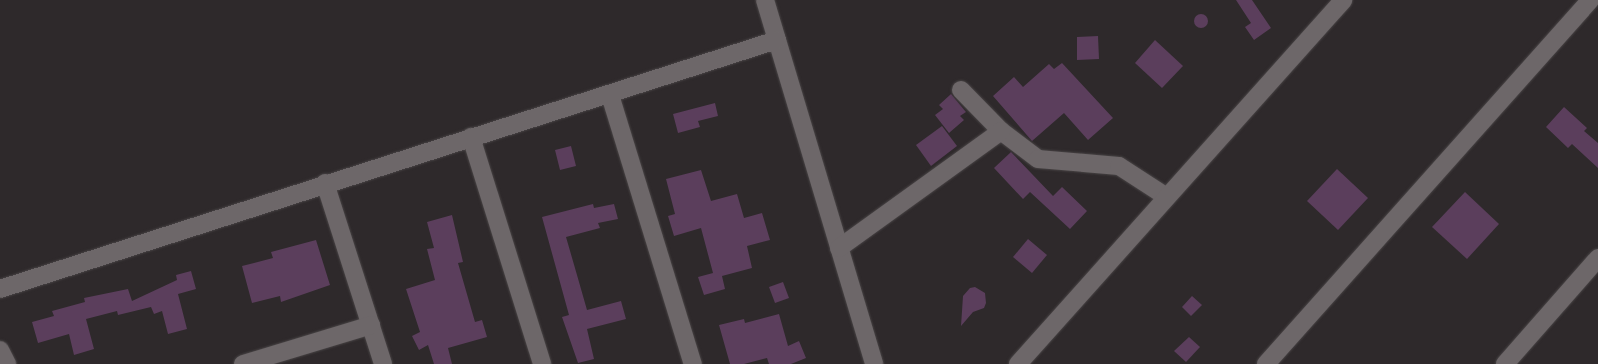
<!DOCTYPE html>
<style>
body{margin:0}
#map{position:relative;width:1598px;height:364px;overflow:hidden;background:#2e292b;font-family:Arial,sans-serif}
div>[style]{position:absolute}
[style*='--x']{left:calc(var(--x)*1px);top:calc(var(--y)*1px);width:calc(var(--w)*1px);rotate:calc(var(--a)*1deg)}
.building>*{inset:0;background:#5b3e5c}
.round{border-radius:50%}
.roads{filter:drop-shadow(0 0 1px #484445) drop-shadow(0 0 1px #484445)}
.minor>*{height:18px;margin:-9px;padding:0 9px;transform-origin:9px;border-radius:9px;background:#6d6769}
span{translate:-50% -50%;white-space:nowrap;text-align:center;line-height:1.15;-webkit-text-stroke:3px #141213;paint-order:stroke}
</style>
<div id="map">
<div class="building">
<i style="clip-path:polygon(1236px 0,1252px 0,1271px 28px,1254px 40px,1245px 27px,1251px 23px)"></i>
<i class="round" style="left:1194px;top:14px;width:14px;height:14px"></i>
<i style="clip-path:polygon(1098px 36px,1099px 59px,1077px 60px,1077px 37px)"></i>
<i style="clip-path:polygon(1155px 40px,1183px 66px,1162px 88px,1135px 63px)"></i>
<i style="clip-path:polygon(1062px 63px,1113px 118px,1088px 140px,1064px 113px,1032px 141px,993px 96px,1014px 77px,1023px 87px,1049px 64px,1054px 69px)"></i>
<i style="clip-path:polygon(951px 94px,966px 112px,960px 116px,964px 120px,949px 133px,935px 115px,943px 109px,939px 105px)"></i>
<i style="clip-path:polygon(715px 103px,718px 116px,698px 121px,700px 127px,678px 133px,673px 114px)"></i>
<i style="clip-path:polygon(1564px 107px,1587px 128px,1584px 131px,1598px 143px,1598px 168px,1572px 144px,1568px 148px,1546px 127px)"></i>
<i style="clip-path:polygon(942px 126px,957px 146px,931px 166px,916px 145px)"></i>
<i style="clip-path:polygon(571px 146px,576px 166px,560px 170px,555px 150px)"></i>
<i style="clip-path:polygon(1011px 152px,1053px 196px,1062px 187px,1087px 211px,1070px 229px,1030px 192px,1023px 199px,994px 168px)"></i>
<i style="clip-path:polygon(1337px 169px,1368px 198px,1338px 230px,1307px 201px)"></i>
<i style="clip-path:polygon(701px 170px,711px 201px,737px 194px,744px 218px,762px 213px,770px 240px,747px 246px,752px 268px,722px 276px,725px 289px,704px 295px,698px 277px,713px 273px,701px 228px,674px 236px,668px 216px,675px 214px,666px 179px)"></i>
<i style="clip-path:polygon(1465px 192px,1499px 224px,1467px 259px,1432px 227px)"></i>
<i style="clip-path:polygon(593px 204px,594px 208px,614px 204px,618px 219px,598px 223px,600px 228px,566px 237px,577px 275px,587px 310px,621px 301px,626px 319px,587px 329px,594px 359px,578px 363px,562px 317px,569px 315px,542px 217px)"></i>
<i style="clip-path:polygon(452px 215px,463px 262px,458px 263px,475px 322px,482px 320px,487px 337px,448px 348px,452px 364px,434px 364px,428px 345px,419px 350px,412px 336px,420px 332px,406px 289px,435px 280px,427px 249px,434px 248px,427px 222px)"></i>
<i style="clip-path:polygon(1028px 239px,1047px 255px,1032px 273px,1013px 257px)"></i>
<i style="clip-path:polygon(316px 240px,330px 285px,281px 302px,280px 296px,252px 303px,242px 266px,273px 258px,271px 252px)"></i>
<i style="clip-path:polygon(191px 271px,196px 289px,178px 294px,187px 329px,168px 334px,162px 311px,154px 314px,151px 307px,118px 315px,117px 311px,86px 319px,94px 349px,74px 355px,69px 334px,38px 343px,32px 322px,54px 316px,52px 311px,85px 302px,84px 298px,128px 289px,132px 301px,177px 280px,176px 275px)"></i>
<i style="clip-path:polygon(783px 282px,789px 298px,775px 303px,769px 287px)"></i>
<i style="clip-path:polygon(975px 287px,985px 293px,986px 303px,984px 308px,973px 312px,961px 326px,963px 296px,970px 288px)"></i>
<i style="clip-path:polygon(1192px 296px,1202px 305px,1191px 316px,1182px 307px)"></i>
<i style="clip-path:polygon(779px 314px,788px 346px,799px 341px,806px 358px,791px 364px,769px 364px,767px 358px,744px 364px,730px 364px,719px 325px,744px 319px,745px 323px)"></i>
<i style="clip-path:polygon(1189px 337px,1200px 347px,1186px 362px,1174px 351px)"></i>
</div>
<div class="roads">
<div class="minor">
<i style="--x:765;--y:0;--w:380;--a:73.3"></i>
<i style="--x:961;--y:90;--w:57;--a:45.7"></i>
<i style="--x:1001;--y:131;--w:46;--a:37.1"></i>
<i style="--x:1038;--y:159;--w:81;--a:4.9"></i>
<i style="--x:1119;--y:166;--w:57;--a:32.9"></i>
<i style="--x:610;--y:95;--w:282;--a:72.9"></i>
<i style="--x:471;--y:137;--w:238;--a:72.6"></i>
<i style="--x:325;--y:183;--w:190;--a:72.2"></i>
<i style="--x:839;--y:248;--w:200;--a:-35.8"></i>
<i style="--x:0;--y:289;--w:816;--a:-17.77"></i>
<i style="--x:0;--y:350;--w:16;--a:63"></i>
<i style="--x:243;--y:364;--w:134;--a:-16.9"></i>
<i style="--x:1018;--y:364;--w:488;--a:-48.2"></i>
<i style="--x:1266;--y:364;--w:487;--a:-48.3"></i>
<i style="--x:1505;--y:364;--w:141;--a:-48.7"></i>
</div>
</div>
</div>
